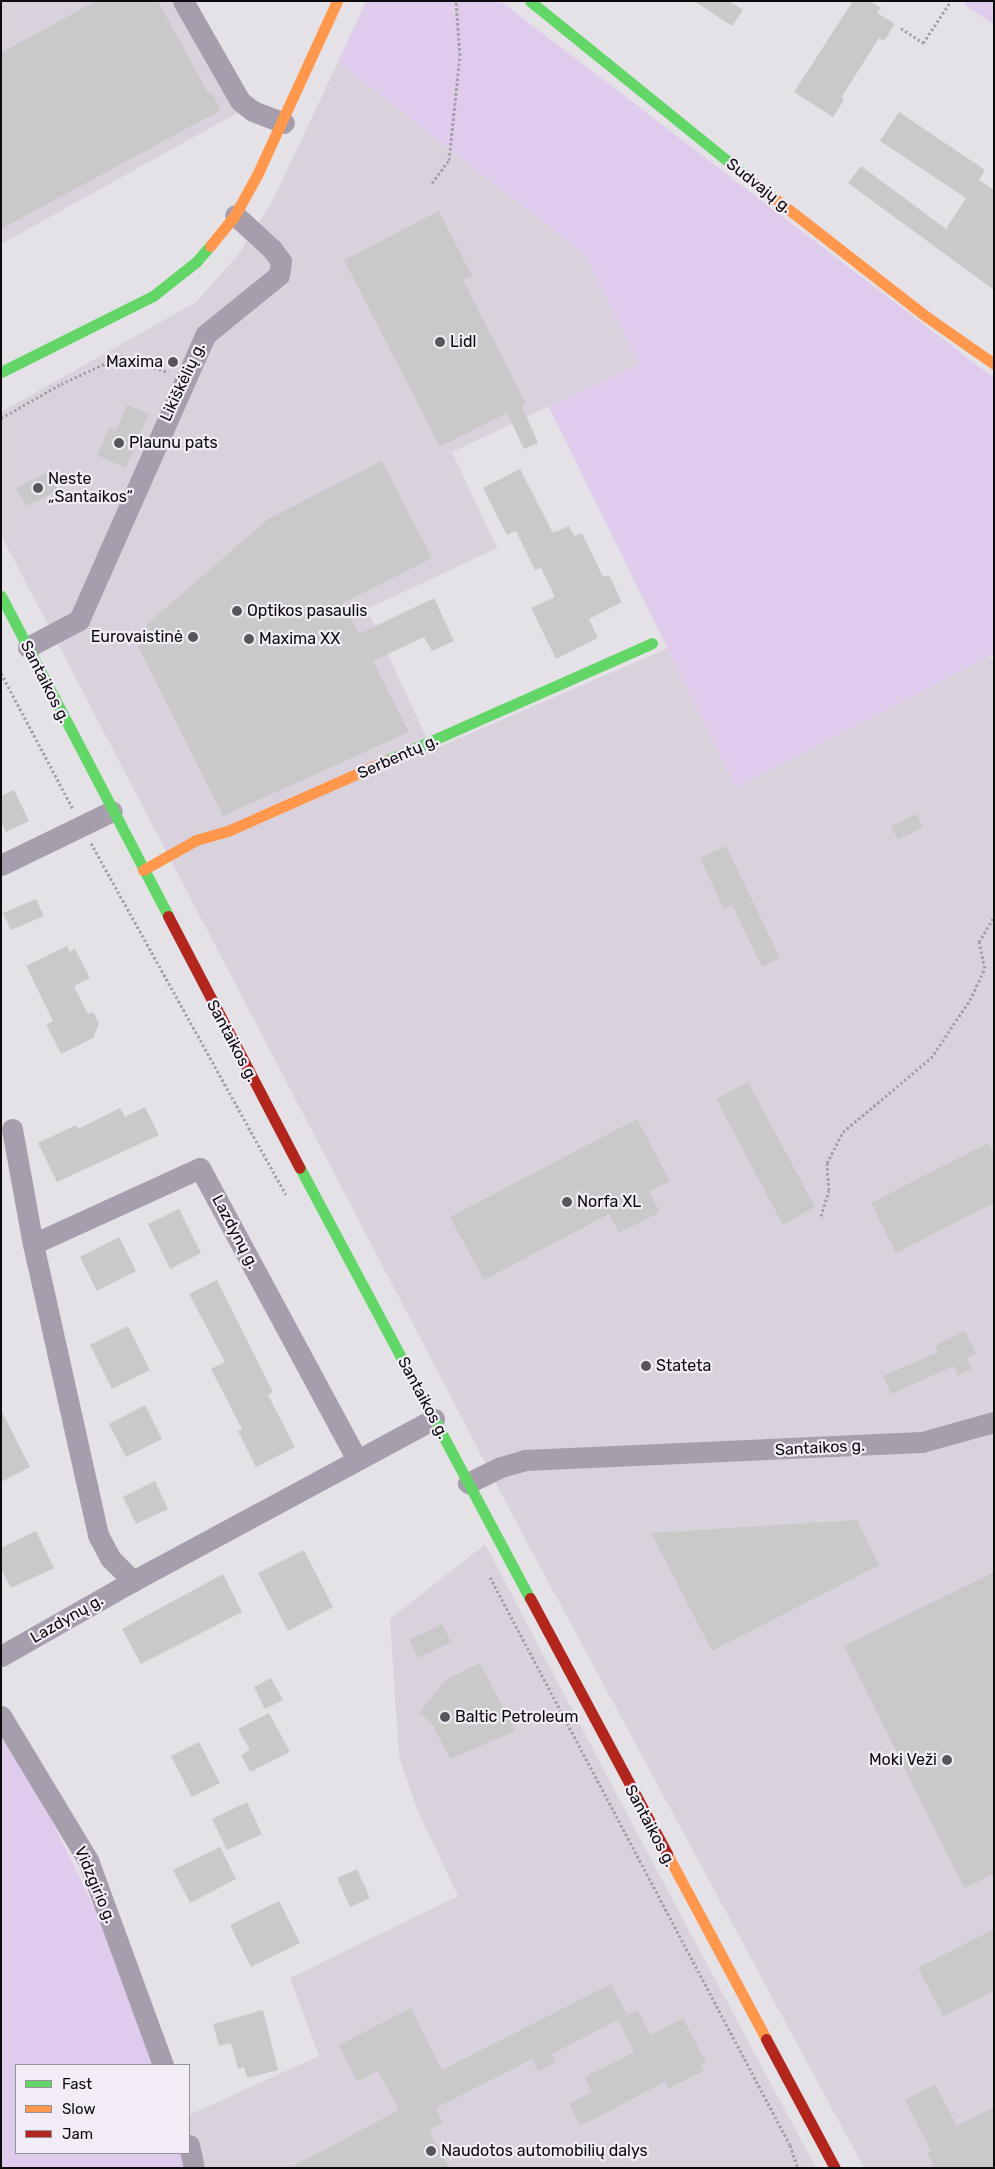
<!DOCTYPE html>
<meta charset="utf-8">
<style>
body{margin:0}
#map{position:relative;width:995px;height:2169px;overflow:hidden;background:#e4e1e7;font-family:Rubik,sans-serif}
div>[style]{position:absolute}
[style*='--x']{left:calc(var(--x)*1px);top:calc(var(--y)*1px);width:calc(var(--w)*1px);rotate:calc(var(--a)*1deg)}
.built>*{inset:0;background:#d9d2dd}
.green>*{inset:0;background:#dfccec}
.building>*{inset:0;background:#cac9ca}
.path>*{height:3px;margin-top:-1.5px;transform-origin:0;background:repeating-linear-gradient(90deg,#a6a0ab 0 2.5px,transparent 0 5px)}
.street>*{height:21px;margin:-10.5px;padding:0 10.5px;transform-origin:10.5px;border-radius:10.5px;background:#a79ead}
.fast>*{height:11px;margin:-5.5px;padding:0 5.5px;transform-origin:5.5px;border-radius:5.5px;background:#63d668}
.slow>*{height:11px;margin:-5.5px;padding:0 5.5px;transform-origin:5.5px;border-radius:5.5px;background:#ff974d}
.jam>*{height:11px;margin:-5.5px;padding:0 5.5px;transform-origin:5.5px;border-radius:5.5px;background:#b3261e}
.dots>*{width:14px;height:14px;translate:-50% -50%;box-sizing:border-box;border:2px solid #f2ecf6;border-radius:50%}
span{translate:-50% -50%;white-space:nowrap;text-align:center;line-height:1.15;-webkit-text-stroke:4.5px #f2ecf6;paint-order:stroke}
.street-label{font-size:16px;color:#0d0b0e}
.poi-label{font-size:16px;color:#0d0b0e}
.left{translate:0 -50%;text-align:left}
.right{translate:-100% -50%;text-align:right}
.frame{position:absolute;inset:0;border:2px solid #0d0b0e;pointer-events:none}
.legend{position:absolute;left:15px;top:2064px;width:175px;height:90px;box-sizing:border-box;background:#f2ecf6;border:1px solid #969299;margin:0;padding:6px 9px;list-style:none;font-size:15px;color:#0d0b0e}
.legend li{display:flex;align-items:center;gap:10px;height:25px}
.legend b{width:25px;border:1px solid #969299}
</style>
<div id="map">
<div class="built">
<i style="clip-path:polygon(1px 1px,190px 1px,248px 107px,1px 244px)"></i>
<i style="clip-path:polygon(338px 62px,585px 255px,639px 364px,452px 452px,497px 548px,367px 609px,432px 750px,668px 648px,737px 787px,990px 656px,994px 664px,994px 2168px,864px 2168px,523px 1535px,1px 535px,1px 412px,196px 302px,238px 255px,272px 202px)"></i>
<i style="clip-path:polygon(485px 1544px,653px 1863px,816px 2168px,186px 2168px,189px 2115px,319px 2056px,290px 1978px,458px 1896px,417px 1809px,399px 1756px,390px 1619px)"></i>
</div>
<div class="green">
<i style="clip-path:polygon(366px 1px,500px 1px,994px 378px,994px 654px,736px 788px,549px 407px,639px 364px,585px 255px,338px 62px)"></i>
<i style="clip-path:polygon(966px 1px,994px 1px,993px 24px,964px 4px)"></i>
<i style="clip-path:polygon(1px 1730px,50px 1817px,96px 1911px,154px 2065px,16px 2065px,16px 2153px,183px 2153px,186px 2168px,1px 2168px)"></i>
</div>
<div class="building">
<i style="clip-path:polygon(96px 1px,158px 1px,208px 93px,211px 91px,221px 110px,1px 229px,1px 53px)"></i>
<i style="clip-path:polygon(694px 1px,729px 1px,743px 10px,732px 26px)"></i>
<i style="clip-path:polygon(853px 1px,870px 1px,881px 8px,877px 13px,895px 24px,884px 41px,879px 38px,841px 98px,844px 100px,833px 117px,794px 92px)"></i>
<i style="clip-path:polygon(899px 112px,985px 170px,979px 180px,994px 190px,994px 290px,848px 183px,861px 166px,946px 229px,966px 198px,880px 141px)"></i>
<i style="clip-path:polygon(439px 211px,472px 276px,463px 280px,526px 404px,522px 406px,538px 443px,524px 449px,507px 413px,440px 447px,344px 260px)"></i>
<i style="clip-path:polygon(127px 405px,149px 414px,126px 468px,97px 455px,109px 427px,116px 431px)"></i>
<i style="clip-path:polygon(382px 461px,432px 558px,343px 603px,359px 634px,434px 598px,454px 641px,432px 651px,424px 637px,373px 661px,409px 732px,223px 816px,135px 640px,150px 633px,146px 625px,268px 519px)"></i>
<i style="clip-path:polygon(520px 469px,553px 533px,569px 526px,574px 536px,582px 533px,603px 577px,609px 575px,622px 602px,589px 619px,598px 638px,556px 659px,531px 608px,555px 597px,541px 568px,535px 570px,516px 531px,507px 535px,483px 488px)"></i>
<i style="clip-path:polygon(51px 470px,61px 489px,26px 506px,16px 488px)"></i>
<i style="clip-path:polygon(14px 790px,29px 821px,6px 832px,1px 821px,1px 796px)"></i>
<i style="clip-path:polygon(917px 814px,923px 827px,898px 840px,891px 826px)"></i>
<i style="clip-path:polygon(726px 846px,780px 958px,762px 967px,732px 905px,724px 909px,700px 858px)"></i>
<i style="clip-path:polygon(36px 899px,44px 916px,11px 930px,3px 913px)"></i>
<i style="clip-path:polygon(67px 946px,70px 952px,75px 949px,90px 978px,74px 986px,88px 1014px,93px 1012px,99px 1024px,93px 1038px,61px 1054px,46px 1024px,53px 1021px,26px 966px)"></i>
<i style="clip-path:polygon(748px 1082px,815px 1207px,783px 1225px,716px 1099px)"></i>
<i style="clip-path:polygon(145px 1107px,159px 1135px,57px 1182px,38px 1143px,76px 1125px,78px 1129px,120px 1108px,125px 1117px)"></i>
<i style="clip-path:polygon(637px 1119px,670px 1181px,649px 1192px,660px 1212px,619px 1233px,609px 1214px,484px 1280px,450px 1217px)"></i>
<i style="clip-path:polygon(988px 1143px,994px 1154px,994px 1203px,896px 1253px,871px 1203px)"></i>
<i style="clip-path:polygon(179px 1209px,201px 1253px,170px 1269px,148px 1224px)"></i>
<i style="clip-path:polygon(119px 1237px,136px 1271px,97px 1291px,80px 1257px)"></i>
<i style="clip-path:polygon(217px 1280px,273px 1392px,268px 1395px,295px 1447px,256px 1467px,238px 1431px,242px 1429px,211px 1369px,225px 1362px,189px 1294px)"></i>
<i style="clip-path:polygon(128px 1326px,150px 1370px,112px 1389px,90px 1345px)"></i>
<i style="clip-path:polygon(965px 1331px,976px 1354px,967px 1358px,972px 1369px,958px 1376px,954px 1366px,891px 1394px,883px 1376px,938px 1352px,935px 1345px)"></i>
<i style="clip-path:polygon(145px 1405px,162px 1439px,126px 1457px,109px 1424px)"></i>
<i style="clip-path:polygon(1px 1410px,30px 1467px,1px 1482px)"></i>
<i style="clip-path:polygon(155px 1481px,168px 1509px,136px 1524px,123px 1497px)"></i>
<i style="clip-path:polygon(857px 1520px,879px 1565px,712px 1651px,651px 1533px)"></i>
<i style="clip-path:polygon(36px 1531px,54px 1568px,11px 1588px,1px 1569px,1px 1548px)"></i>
<i style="clip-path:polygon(304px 1550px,333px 1607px,288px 1631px,258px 1573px)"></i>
<i style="clip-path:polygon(994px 1572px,994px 1874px,964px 1888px,844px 1646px)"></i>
<i style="clip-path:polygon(223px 1574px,242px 1612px,141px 1664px,122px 1629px)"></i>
<i style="clip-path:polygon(442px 1624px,451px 1642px,418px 1658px,409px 1640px)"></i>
<i style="clip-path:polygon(480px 1663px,515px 1731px,450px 1759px,431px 1722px,419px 1713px,446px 1680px)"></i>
<i style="clip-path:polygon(271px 1678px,283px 1700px,265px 1709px,254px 1687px)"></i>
<i style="clip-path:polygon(269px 1713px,290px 1752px,250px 1772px,241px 1755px,250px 1750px,238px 1729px)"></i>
<i style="clip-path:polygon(199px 1742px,220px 1783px,192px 1797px,171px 1756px)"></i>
<i style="clip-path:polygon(247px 1802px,262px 1834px,227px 1850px,212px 1819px)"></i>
<i style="clip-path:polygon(220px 1847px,236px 1879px,190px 1903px,173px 1870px)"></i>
<i style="clip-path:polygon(357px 1869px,370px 1898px,350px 1907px,337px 1878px)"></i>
<i style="clip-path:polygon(279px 1901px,300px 1943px,251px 1967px,230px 1925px)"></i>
<i style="clip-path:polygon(994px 1929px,994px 1991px,943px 2016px,918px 1968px)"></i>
<i style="clip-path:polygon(611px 1984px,627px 2015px,552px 2054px,556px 2062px,538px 2072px,532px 2059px,436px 2108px,443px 2123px,429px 2130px,449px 2168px,290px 2168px,399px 2110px,378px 2071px,357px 2081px,339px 2045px,411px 2008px,442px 2070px)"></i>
<i style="clip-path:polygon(263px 2010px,278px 2070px,247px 2078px,244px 2067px,238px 2069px,231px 2043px,219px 2046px,213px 2024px)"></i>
<i style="clip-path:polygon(638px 2010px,650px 2035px,683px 2018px,706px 2063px,701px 2065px,704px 2071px,668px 2089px,665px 2082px,580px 2126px,569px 2104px,592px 2092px,585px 2077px,634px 2052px,618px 2020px)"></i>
<i style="clip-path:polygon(935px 2084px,957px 2126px,994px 2107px,994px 2168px,935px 2168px,927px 2153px,931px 2151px,905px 2100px)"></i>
</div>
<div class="path">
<i style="--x:901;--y:28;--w:27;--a:34"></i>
<i style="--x:923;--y:43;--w:50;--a:-56.3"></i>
<i style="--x:432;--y:183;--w:29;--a:-54"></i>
<i style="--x:449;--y:160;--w:106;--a:-84"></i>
<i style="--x:460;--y:55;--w:54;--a:-94.2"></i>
<i style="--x:1;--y:418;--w:69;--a:-29.5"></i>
<i style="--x:61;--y:384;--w:66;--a:-25"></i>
<i style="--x:121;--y:356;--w:50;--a:18.8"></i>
<i style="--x:1;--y:673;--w:154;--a:62.1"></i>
<i style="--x:91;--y:843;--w:402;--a:61"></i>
<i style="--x:821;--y:1216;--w:27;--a:-73"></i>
<i style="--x:829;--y:1190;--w:27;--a:-94"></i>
<i style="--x:827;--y:1163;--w:35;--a:-63"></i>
<i style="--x:843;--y:1132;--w:115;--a:-40.1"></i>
<i style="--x:931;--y:1058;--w:70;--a:-56.1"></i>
<i style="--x:970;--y:1000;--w:35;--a:-65"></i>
<i style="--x:985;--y:968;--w:27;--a:-103"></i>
<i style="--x:979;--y:942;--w:29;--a:-59"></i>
<i style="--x:490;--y:1577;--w:642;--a:62.16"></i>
<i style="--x:790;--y:2145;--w:24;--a:71"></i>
</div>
<div class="street">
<i style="--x:183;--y:1;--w:115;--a:60.3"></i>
<i style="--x:240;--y:101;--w:16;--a:38"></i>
<i style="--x:253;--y:111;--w:33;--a:21"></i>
<i style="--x:28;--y:647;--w:58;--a:-27.9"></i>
<i style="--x:79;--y:620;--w:312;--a:-66.1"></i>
<i style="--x:205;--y:335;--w:95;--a:-39"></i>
<i style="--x:279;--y:275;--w:14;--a:-82"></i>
<i style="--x:281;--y:261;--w:15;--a:-127"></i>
<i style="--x:272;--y:249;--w:50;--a:-137.4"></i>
<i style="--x:1;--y:865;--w:123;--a:-25.9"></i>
<i style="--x:12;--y:1129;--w:117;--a:79.7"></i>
<i style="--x:33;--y:1244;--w:298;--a:77.4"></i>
<i style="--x:98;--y:1535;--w:26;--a:62"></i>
<i style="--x:110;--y:1558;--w:33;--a:45"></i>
<i style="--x:33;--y:1244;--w:183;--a:-24.5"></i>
<i style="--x:200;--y:1168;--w:331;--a:61.7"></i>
<i style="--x:468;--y:1483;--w:37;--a:-26"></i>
<i style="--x:501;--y:1467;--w:25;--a:-16"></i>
<i style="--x:525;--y:1460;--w:397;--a:-2.6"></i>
<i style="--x:922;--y:1442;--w:75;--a:-15.5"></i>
<i style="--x:1;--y:1656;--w:152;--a:-29.6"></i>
<i style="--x:133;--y:1581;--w:342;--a:-28.3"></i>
<i style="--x:1;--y:1716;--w:168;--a:58.9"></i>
<i style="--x:88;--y:1860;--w:218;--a:69.9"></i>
<i style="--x:189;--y:2145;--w:24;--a:78"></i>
</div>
<div class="fast">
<i style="--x:530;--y:1;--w:279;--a:39"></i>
<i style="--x:1;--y:372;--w:170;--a:-26.6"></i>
<i style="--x:153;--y:296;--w:55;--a:-38.3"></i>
<i style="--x:196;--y:262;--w:21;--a:-49"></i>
<i style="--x:1;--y:596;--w:361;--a:62.4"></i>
<i style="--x:386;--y:761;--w:291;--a:-23.9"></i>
<i style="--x:300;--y:1168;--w:488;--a:61.9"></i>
</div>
<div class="slow">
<i style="--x:747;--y:177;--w:228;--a:37.9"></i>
<i style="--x:927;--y:317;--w:82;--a:35"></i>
<i style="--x:210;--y:246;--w:40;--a:-51"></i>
<i style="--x:235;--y:215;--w:48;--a:-61.3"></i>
<i style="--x:258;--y:173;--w:189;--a:-65.3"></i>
<i style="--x:143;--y:870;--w:61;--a:-29.5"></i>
<i style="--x:196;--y:840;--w:35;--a:-16"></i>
<i style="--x:230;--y:830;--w:171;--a:-23.9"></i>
<i style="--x:667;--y:1854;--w:210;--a:61.8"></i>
</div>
<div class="jam">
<i style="--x:168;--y:916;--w:284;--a:62.4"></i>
<i style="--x:530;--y:1598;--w:290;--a:61.8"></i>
<i style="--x:766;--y:2039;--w:146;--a:61.9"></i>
</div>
<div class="dots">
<i style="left:440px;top:342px;background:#58565a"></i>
<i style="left:173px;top:362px;background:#58565a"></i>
<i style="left:119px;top:443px;background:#58565a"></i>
<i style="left:38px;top:488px;background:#58565a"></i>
<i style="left:237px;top:611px;background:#58565a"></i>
<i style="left:193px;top:637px;background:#58565a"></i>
<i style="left:249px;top:639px;background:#58565a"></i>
<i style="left:567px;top:1202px;background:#58565a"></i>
<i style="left:646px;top:1366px;background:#58565a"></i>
<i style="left:445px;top:1717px;background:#58565a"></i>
<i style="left:947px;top:1760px;background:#58565a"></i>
<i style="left:431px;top:2151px;background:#58565a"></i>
</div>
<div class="street-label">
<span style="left:759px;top:186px;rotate:38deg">Sudvajų g.</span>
<span style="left:183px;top:382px;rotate:-65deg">Likiškėlių g.</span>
<span style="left:45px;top:682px;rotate:63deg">Santaikos g.</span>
<span style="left:398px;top:757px;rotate:-24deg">Serbentų g.</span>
<span style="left:232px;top:1041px;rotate:62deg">Santaikos g.</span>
<span style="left:235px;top:1232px;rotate:62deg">Lazdynų g.</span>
<span style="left:423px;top:1398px;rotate:62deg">Santaikos g.</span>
<span style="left:820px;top:1448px;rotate:-3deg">Santaikos g.</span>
<span style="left:67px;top:1619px;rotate:-30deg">Lazdynų g.</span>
<span style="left:650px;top:1826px;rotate:62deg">Santaikos g.</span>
<span style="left:95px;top:1885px;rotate:67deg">Vidzgirio g.</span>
</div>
<div class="poi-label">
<span class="left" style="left:450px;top:342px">Lidl</span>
<span class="right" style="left:163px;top:362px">Maxima</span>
<span class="left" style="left:129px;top:443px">Plaunu pats</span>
<span class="left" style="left:48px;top:488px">Neste<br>„Santaikos“</span>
<span class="left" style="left:247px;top:611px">Optikos pasaulis</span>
<span class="right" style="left:183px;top:637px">Eurovaistinė</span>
<span class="left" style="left:259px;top:639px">Maxima XX</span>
<span class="left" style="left:577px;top:1202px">Norfa XL</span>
<span class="left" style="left:656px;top:1366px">Stateta</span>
<span class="left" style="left:455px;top:1717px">Baltic Petroleum</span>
<span class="right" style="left:937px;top:1760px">Moki Veži</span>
<span class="left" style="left:441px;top:2151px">Naudotos automobilių dalys</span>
</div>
<div class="frame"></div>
<ul class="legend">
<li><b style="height:6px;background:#63d668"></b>Fast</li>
<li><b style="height:6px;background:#ff974d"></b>Slow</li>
<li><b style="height:6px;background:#b3261e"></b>Jam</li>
</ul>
</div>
